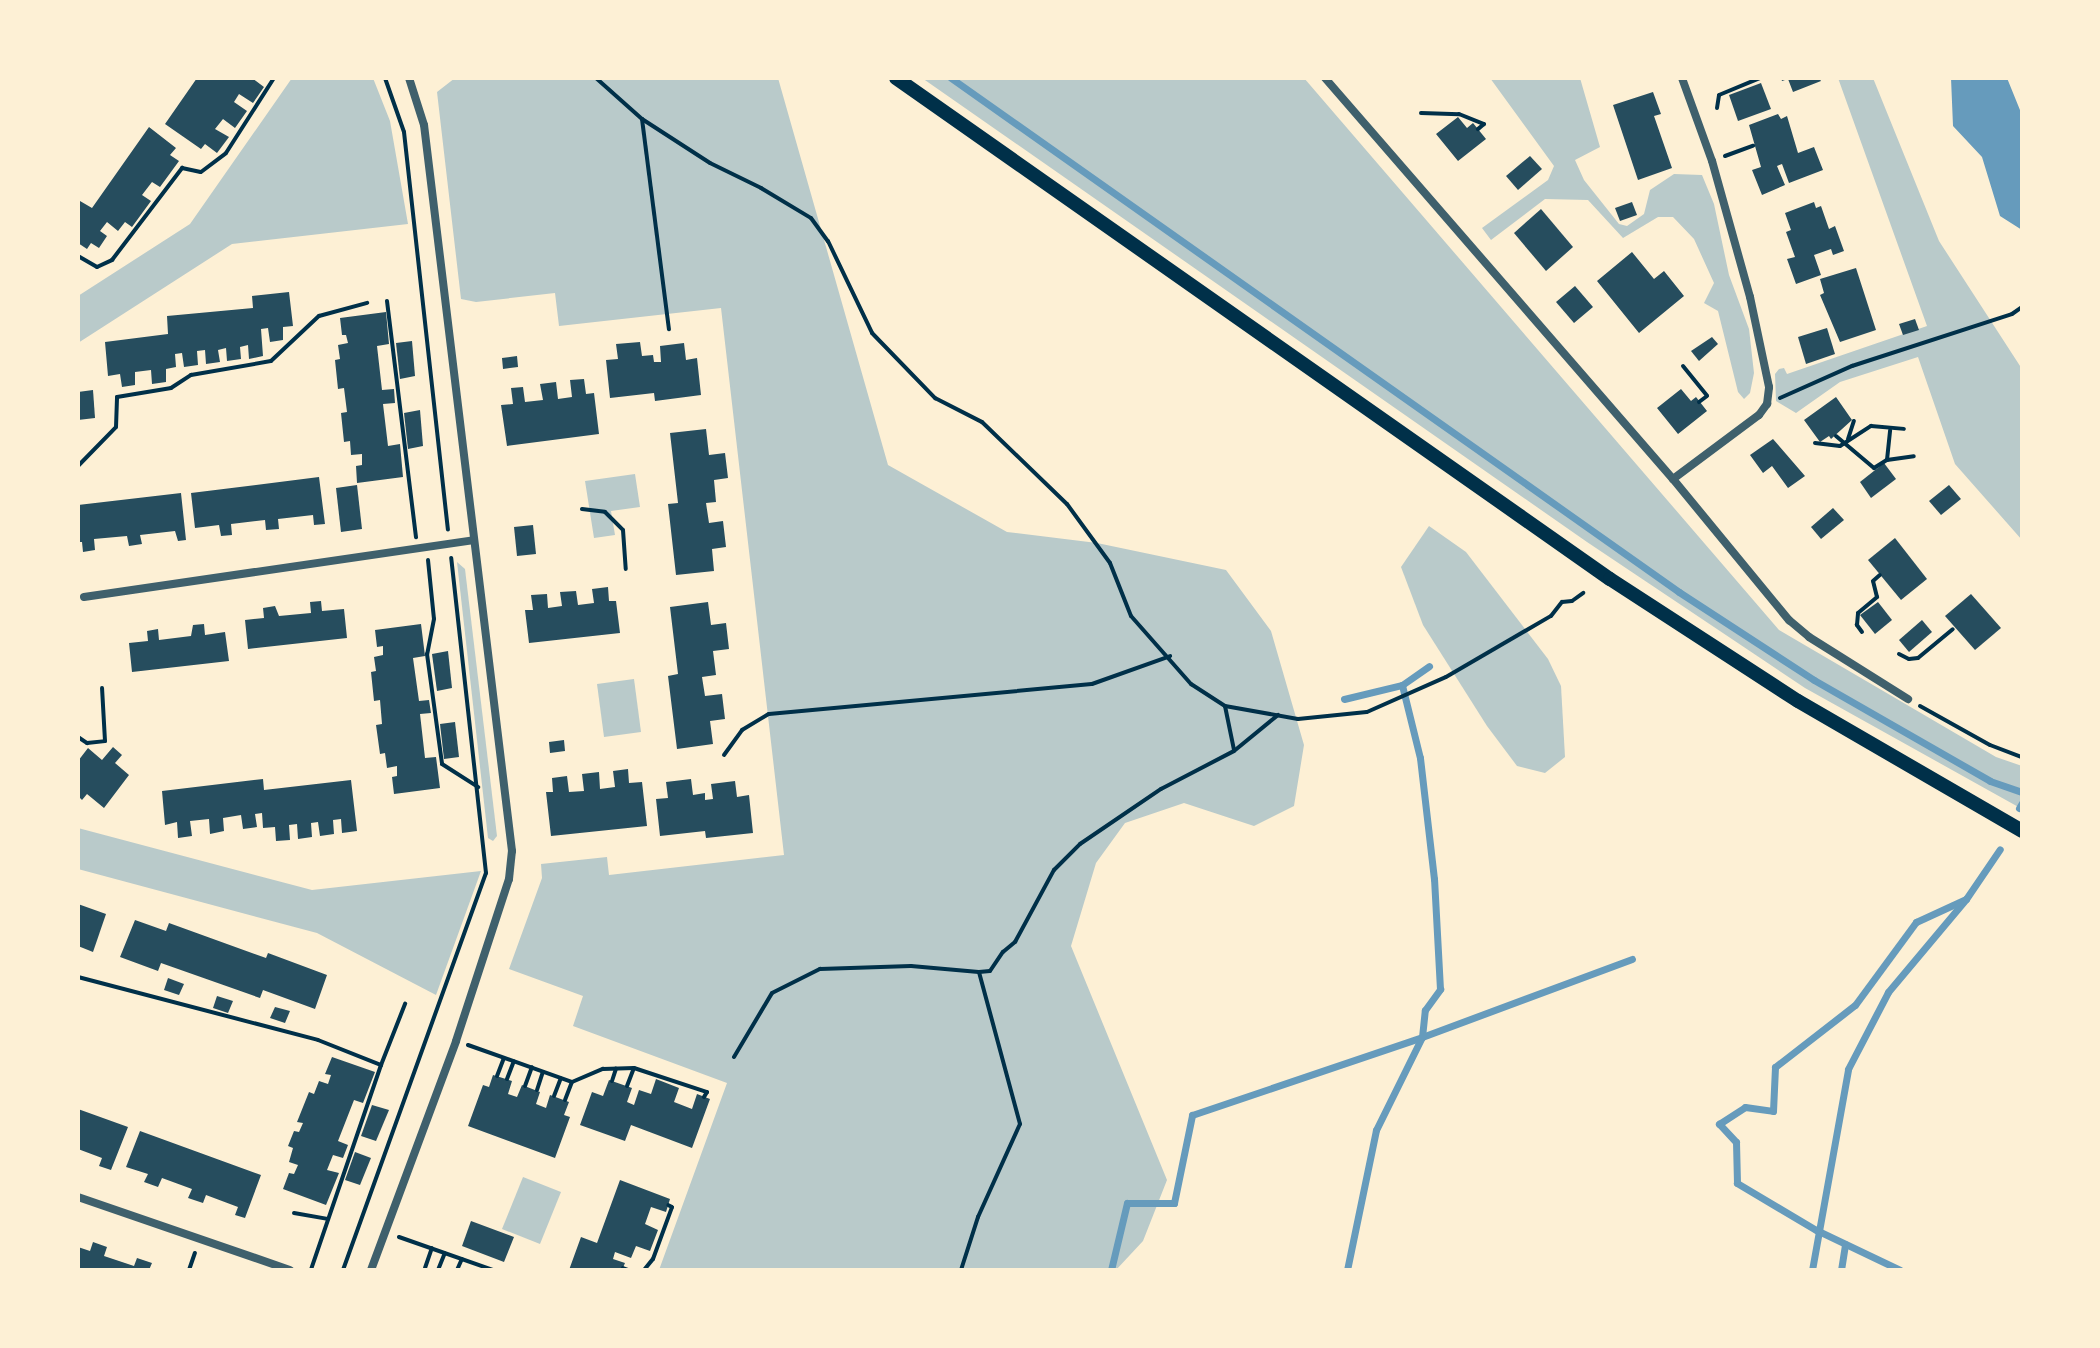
<!DOCTYPE html>
<style>
body{margin:0}
#map{position:relative;width:2100px;height:1348px;overflow:hidden;background:#fdf0d5;font-family:"Nunito Sans",sans-serif}
div>[style]{position:absolute}
[style*='--x']{left:calc(var(--x)*1px);top:calc(var(--y)*1px);width:calc(var(--w)*1px);rotate:calc(var(--a)*1deg)}
.green>*{inset:0;background:#b9caca}
.water>*{inset:0;background:#669bbc}
.stream>*{height:7px;margin:-3.5px;padding:0 3.5px;transform-origin:3.5px;border-radius:3.5px;background:#669bbc}
.building>*{inset:0;background:#264d5e}
.path>*{height:4px;margin:-2px;padding:0 2px;transform-origin:2px;border-radius:2px;background:#003049}
.minor>*{height:8px;margin:-4px;padding:0 4px;transform-origin:4px;border-radius:4px;background:#3f606c}
.secondary>*{height:14px;margin:-7px;padding:0 7px;transform-origin:7px;border-radius:7px;background:#003049}
span{translate:-50% -50%;white-space:nowrap;text-align:center;line-height:1.15;-webkit-text-stroke:8px #fdf0d5;paint-order:stroke}
.frame{position:absolute;inset:0;border:80px solid #fdf0d5;pointer-events:none}
</style>
<div id="map">
<div class="green">
<i style="clip-path:polygon(292px 78px,373px 78px,390px 121px,408px 224px,232px 244px,78px 343px,78px 296px,190px 224px)"></i>
<i style="clip-path:polygon(455px 78px,778px 78px,888px 465px,1007px 532px,1097px 543px,1226px 570px,1271px 631px,1304px 745px,1294px 806px,1254px 826px,1184px 803px,1125px 823px,1096px 863px,1071px 946px,1167px 1180px,1143px 1241px,1116px 1270px,659px 1270px,727px 1083px,573px 1026px,583px 996px,509px 969px,542px 878px,541px 864px,607px 857px,609px 875px,784px 855px,721px 308px,559px 326px,555px 293px,476px 302px,461px 299px,437px 92px)"></i>
<i style="clip-path:polygon(922px 78px,1304px 78px,1779px 630px,1996px 757px,2022px 766px,2022px 809px,1805px 688px,1587px 542px)"></i>
<i style="clip-path:polygon(1490px 78px,1580px 78px,1600px 147px,1575px 160px,1584px 180px,1619px 224px,1627px 226px,1644px 214px,1650px 190px,1674px 174px,1702px 175px,1714px 204px,1729px 275px,1749px 329px,1754px 373px,1750px 393px,1744px 399px,1738px 392px,1718px 311px,1704px 303px,1714px 283px,1694px 239px,1673px 217px,1658px 217px,1623px 238px,1588px 200px,1545px 199px,1491px 240px,1482px 228px,1548px 180px,1554px 166px)"></i>
<i style="clip-path:polygon(1838px 78px,1873px 78px,1939px 241px,2022px 369px,2022px 540px,1955px 464px,1918px 357px,1840px 382px,1796px 413px,1776px 401px,1775px 374px,1779px 369px,1784px 368px,1787px 374px,1927px 326px)"></i>
<i style="clip-path:polygon(635px 474px,640px 507px,611px 511px,615px 535px,594px 538px,585px 481px)"></i>
<i style="clip-path:polygon(1429px 526px,1466px 552px,1548px 659px,1561px 686px,1565px 757px,1545px 773px,1517px 766px,1487px 726px,1423px 625px,1401px 567px)"></i>
<i style="clip-path:polygon(457px 562px,465px 569px,497px 836px,493px 841px,488px 838px)"></i>
<i style="clip-path:polygon(634px 679px,641px 732px,604px 737px,597px 684px)"></i>
<i style="clip-path:polygon(78px 828px,312px 890px,481px 871px,436px 995px,317px 933px,78px 869px)"></i>
<i style="clip-path:polygon(523px 1177px,561px 1192px,540px 1244px,502px 1229px)"></i>
</div>
<div class="water">
<i style="clip-path:polygon(1951px 78px,2007px 78px,2022px 115px,2022px 230px,2000px 216px,1982px 157px,1953px 126px)"></i>
</div>
<div class="stream">
<i style="--x:951;--y:78;--w:891;--a:35.22"></i>
<i style="--x:1679;--y:592;--w:161;--a:33.1"></i>
<i style="--x:1814;--y:680;--w:203;--a:29.8"></i>
<i style="--x:1990;--y:781;--w:34;--a:19"></i>
<i style="--x:1344;--y:699;--w:60;--a:-13.6"></i>
<i style="--x:1402;--y:685;--w:33;--a:-35"></i>
<i style="--x:2019;--y:808;--w:6;--a:-59"></i>
<i style="--x:1111;--y:1270;--w:69;--a:-76.6"></i>
<i style="--x:1127;--y:1203;--w:47;--a:0"></i>
<i style="--x:1174;--y:1203;--w:90;--a:-78.4"></i>
<i style="--x:1192;--y:1115;--w:243;--a:-18.7"></i>
<i style="--x:1422;--y:1037;--w:224;--a:-20.4"></i>
<i style="--x:1347;--y:1270;--w:143;--a:-78.3"></i>
<i style="--x:1376;--y:1130;--w:104;--a:-63.7"></i>
<i style="--x:1422;--y:1037;--w:27;--a:-84"></i>
<i style="--x:1425;--y:1010;--w:26;--a:-54"></i>
<i style="--x:1440;--y:989;--w:110;--a:-93.1"></i>
<i style="--x:1434;--y:879;--w:122;--a:-96.6"></i>
<i style="--x:1420;--y:758;--w:75;--a:-103.9"></i>
<i style="--x:1812;--y:1270;--w:204;--a:-79.8"></i>
<i style="--x:1848;--y:1069;--w:87;--a:-62.5"></i>
<i style="--x:1888;--y:992;--w:121;--a:-50"></i>
<i style="--x:1966;--y:899;--w:60;--a:-55.8"></i>
<i style="--x:1841;--y:1270;--w:26;--a:-81"></i>
<i style="--x:1900;--y:1270;--w:93;--a:-154.5"></i>
<i style="--x:1816;--y:1230;--w:92;--a:-149.3"></i>
<i style="--x:1737;--y:1183;--w:41;--a:-91.4"></i>
<i style="--x:1736;--y:1142;--w:25;--a:-133"></i>
<i style="--x:1719;--y:1124;--w:31;--a:-33"></i>
<i style="--x:1745;--y:1107;--w:28;--a:8"></i>
<i style="--x:1773;--y:1111;--w:44;--a:-87.4"></i>
<i style="--x:1775;--y:1067;--w:101;--a:-37.8"></i>
<i style="--x:1855;--y:1005;--w:103;--a:-53.7"></i>
<i style="--x:1916;--y:922;--w:55;--a:-24.7"></i>
</div>
<div class="building">
<i style="clip-path:polygon(197px 78px,252px 78px,264px 87px,253px 103px,239px 94px,234px 102px,247px 111px,235px 128px,223px 119px,215px 129px,229px 137px,217px 153px,205px 144px,201px 149px,165px 124px)"></i>
<i style="clip-path:polygon(1781px 78px,1819px 78px,1821px 81px,1793px 92px,1788px 79px,1782px 81px)"></i>
<i style="clip-path:polygon(1761px 83px,1771px 109px,1738px 121px,1729px 95px)"></i>
<i style="clip-path:polygon(1653px 92px,1661px 114px,1654px 116px,1672px 168px,1638px 180px,1613px 105px)"></i>
<i style="clip-path:polygon(1778px 114px,1781px 119px,1787px 116px,1798px 153px,1814px 147px,1823px 170px,1789px 183px,1782px 164px,1777px 166px,1785px 185px,1762px 195px,1752px 170px,1761px 167px,1749px 125px)"></i>
<i style="clip-path:polygon(1458px 117px,1467px 128px,1473px 123px,1486px 139px,1458px 161px,1436px 134px)"></i>
<i style="clip-path:polygon(149px 127px,176px 148px,170px 155px,179px 161px,160px 187px,152px 182px,142px 195px,151px 201px,132px 227px,125px 222px,118px 231px,107px 222px,100px 231px,107px 236px,99px 248px,91px 243px,87px 249px,78px 243px,78px 204px,80px 201px,92px 208px)"></i>
<i style="clip-path:polygon(1530px 156px,1542px 169px,1518px 190px,1506px 176px)"></i>
<i style="clip-path:polygon(1632px 202px,1637px 215px,1620px 221px,1615px 208px)"></i>
<i style="clip-path:polygon(1814px 202px,1816px 208px,1821px 206px,1829px 229px,1835px 226px,1844px 251px,1833px 255px,1831px 249px,1814px 255px,1821px 275px,1796px 284px,1787px 259px,1795px 257px,1786px 232px,1791px 230px,1785px 213px)"></i>
<i style="clip-path:polygon(1541px 209px,1573px 247px,1546px 271px,1514px 233px)"></i>
<i style="clip-path:polygon(1632px 252px,1654px 279px,1664px 271px,1684px 296px,1639px 333px,1597px 281px)"></i>
<i style="clip-path:polygon(1856px 268px,1876px 330px,1840px 342px,1820px 295px,1824px 293px,1820px 279px)"></i>
<i style="clip-path:polygon(1575px 286px,1593px 307px,1574px 323px,1556px 302px)"></i>
<i style="clip-path:polygon(289px 292px,293px 326px,283px 327px,283px 340px,270px 342px,268px 328px,261px 329px,263px 356px,249px 359px,248px 345px,240px 347px,241px 359px,227px 361px,226px 348px,218px 350px,220px 362px,206px 364px,205px 350px,197px 351px,198px 365px,184px 367px,182px 353px,175px 354px,176px 367px,166px 369px,166px 382px,152px 384px,151px 370px,135px 372px,135px 385px,122px 387px,120px 374px,108px 376px,105px 342px,168px 334px,167px 316px,253px 308px,252px 296px)"></i>
<i style="clip-path:polygon(386px 312px,389px 344px,377px 346px,382px 390px,394px 389px,395px 403px,383px 404px,388px 446px,400px 444px,403px 477px,357px 483px,356px 466px,362px 465px,362px 454px,351px 455px,350px 441px,344px 442px,341px 413px,347px 412px,344px 388px,338px 389px,335px 360px,340px 359px,338px 345px,348px 343px,346px 335px,342px 335px,340px 318px)"></i>
<i style="clip-path:polygon(1915px 319px,1919px 330px,1903px 335px,1899px 324px)"></i>
<i style="clip-path:polygon(1827px 328px,1835px 354px,1806px 364px,1798px 337px)"></i>
<i style="clip-path:polygon(1712px 337px,1718px 344px,1699px 361px,1691px 351px)"></i>
<i style="clip-path:polygon(412px 341px,415px 376px,400px 379px,396px 343px)"></i>
<i style="clip-path:polygon(640px 342px,642px 356px,653px 355px,654px 362px,661px 362px,660px 346px,684px 343px,686px 360px,697px 358px,701px 395px,655px 401px,654px 393px,610px 398px,606px 360px,618px 359px,616px 344px)"></i>
<i style="clip-path:polygon(517px 356px,518px 367px,503px 369px,502px 358px)"></i>
<i style="clip-path:polygon(584px 379px,586px 394px,594px 393px,599px 434px,507px 446px,501px 405px,513px 404px,511px 388px,523px 387px,525px 402px,543px 400px,540px 384px,556px 382px,558px 399px,572px 397px,570px 380px)"></i>
<i style="clip-path:polygon(1681px 389px,1691px 401px,1696px 397px,1707px 411px,1678px 434px,1657px 408px)"></i>
<i style="clip-path:polygon(93px 390px,95px 418px,78px 420px,78px 392px)"></i>
<i style="clip-path:polygon(1836px 397px,1852px 420px,1831px 439px,1829px 436px,1820px 442px,1804px 420px)"></i>
<i style="clip-path:polygon(420px 410px,423px 446px,408px 449px,404px 413px)"></i>
<i style="clip-path:polygon(706px 429px,709px 455px,725px 453px,728px 478px,714px 480px,716px 502px,706px 503px,709px 523px,723px 521px,726px 547px,712px 549px,714px 571px,676px 575px,668px 504px,678px 503px,670px 433px)"></i>
<i style="clip-path:polygon(1773px 439px,1805px 476px,1788px 488px,1772px 466px,1763px 473px,1750px 455px)"></i>
<i style="clip-path:polygon(1884px 463px,1896px 479px,1871px 498px,1860px 482px)"></i>
<i style="clip-path:polygon(319px 477px,325px 524px,314px 525px,313px 515px,278px 519px,279px 529px,266px 530px,265px 520px,231px 524px,232px 535px,221px 536px,219px 525px,195px 528px,191px 493px)"></i>
<i style="clip-path:polygon(357px 485px,362px 529px,341px 532px,336px 488px)"></i>
<i style="clip-path:polygon(1949px 485px,1961px 499px,1941px 515px,1929px 501px)"></i>
<i style="clip-path:polygon(181px 493px,186px 540px,178px 541px,175px 531px,140px 535px,142px 544px,129px 546px,127px 536px,94px 539px,95px 550px,83px 552px,82px 542px,78px 542px,78px 505px)"></i>
<i style="clip-path:polygon(1833px 508px,1844px 520px,1821px 539px,1811px 527px)"></i>
<i style="clip-path:polygon(533px 525px,536px 554px,517px 556px,514px 527px)"></i>
<i style="clip-path:polygon(1895px 538px,1927px 579px,1901px 600px,1868px 560px)"></i>
<i style="clip-path:polygon(608px 587px,609px 601px,616px 601px,620px 633px,529px 643px,525px 610px,533px 610px,531px 595px,547px 594px,548px 608px,562px 606px,560px 592px,576px 591px,578px 605px,594px 603px,592px 589px)"></i>
<i style="clip-path:polygon(1971px 594px,2001px 628px,1975px 650px,1945px 616px)"></i>
<i style="clip-path:polygon(321px 601px,322px 611px,344px 609px,347px 638px,248px 649px,245px 620px,264px 618px,263px 608px,275px 606px,279px 616px,311px 613px,310px 602px)"></i>
<i style="clip-path:polygon(708px 602px,711px 625px,726px 623px,729px 649px,713px 651px,716px 675px,702px 677px,705px 696px,722px 694px,725px 719px,710px 721px,713px 744px,677px 749px,668px 676px,678px 674px,670px 607px)"></i>
<i style="clip-path:polygon(1878px 602px,1892px 620px,1875px 634px,1860px 615px)"></i>
<i style="clip-path:polygon(1922px 620px,1932px 632px,1909px 652px,1899px 640px)"></i>
<i style="clip-path:polygon(204px 624px,205px 635px,225px 632px,229px 661px,132px 672px,129px 643px,148px 641px,147px 631px,158px 629px,159px 640px,191px 636px,193px 625px)"></i>
<i style="clip-path:polygon(421px 624px,425px 656px,413px 658px,419px 701px,429px 700px,431px 713px,420px 714px,425px 758px,436px 757px,440px 788px,394px 794px,392px 777px,397px 776px,397px 766px,387px 768px,385px 753px,380px 754px,376px 725px,382px 724px,380px 700px,374px 701px,371px 672px,376px 671px,374px 657px,383px 655px,383px 646px,377px 647px,375px 630px)"></i>
<i style="clip-path:polygon(448px 651px,452px 688px,437px 691px,432px 654px)"></i>
<i style="clip-path:polygon(455px 722px,459px 757px,444px 759px,440px 724px)"></i>
<i style="clip-path:polygon(564px 740px,565px 751px,550px 753px,549px 742px)"></i>
<i style="clip-path:polygon(113px 747px,122px 755px,115px 763px,129px 775px,104px 808px,87px 794px,82px 800px,78px 796px,78px 761px,88px 748px,102px 760px)"></i>
<i style="clip-path:polygon(628px 769px,629px 783px,642px 782px,647px 826px,551px 836px,546px 792px,553px 792px,552px 778px,567px 776px,569px 792px,584px 791px,582px 774px,599px 772px,600px 789px,615px 787px,613px 771px)"></i>
<i style="clip-path:polygon(263px 779px,264px 790px,351px 780px,357px 831px,342px 833px,341px 819px,333px 820px,334px 834px,320px 836px,318px 822px,311px 823px,312px 837px,298px 839px,297px 824px,289px 825px,290px 840px,276px 841px,275px 827px,263px 828px,262px 813px,255px 814px,257px 827px,243px 829px,241px 815px,223px 818px,224px 831px,210px 834px,209px 819px,190px 821px,192px 836px,178px 838px,177px 822px,165px 825px,162px 791px)"></i>
<i style="clip-path:polygon(691px 779px,693px 795px,705px 793px,705px 800px,713px 799px,711px 784px,735px 781px,737px 797px,749px 795px,753px 833px,706px 838px,705px 831px,660px 836px,656px 799px,668px 798px,666px 782px)"></i>
<i style="clip-path:polygon(78px 904px,106px 914px,93px 952px,78px 946px)"></i>
<i style="clip-path:polygon(135px 920px,166px 931px,169px 923px,266px 958px,268px 953px,327px 975px,315px 1009px,263px 990px,260px 998px,161px 963px,158px 971px,120px 957px)"></i>
<i style="clip-path:polygon(168px 978px,184px 984px,179px 995px,164px 990px)"></i>
<i style="clip-path:polygon(217px 996px,233px 1001px,228px 1013px,213px 1008px)"></i>
<i style="clip-path:polygon(275px 1007px,290px 1011px,285px 1023px,270px 1018px)"></i>
<i style="clip-path:polygon(332px 1057px,375px 1072px,363px 1103px,354px 1100px,338px 1141px,348px 1145px,343px 1158px,333px 1155px,327px 1170px,339px 1173px,326px 1205px,283px 1189px,289px 1173px,294px 1174px,298px 1165px,289px 1162px,293px 1148px,288px 1146px,294px 1131px,299px 1132px,303px 1123px,297px 1122px,309px 1092px,314px 1094px,319px 1081px,328px 1084px,331px 1075px,325px 1074px)"></i>
<i style="clip-path:polygon(493px 1075px,512px 1081px,508px 1094px,517px 1097px,522px 1085px,540px 1092px,536px 1104px,546px 1108px,550px 1095px,569px 1102px,564px 1115px,570px 1117px,555px 1158px,468px 1126px,483px 1085px,489px 1087px)"></i>
<i style="clip-path:polygon(656px 1079px,679px 1088px,674px 1102px,692px 1109px,697px 1094px,710px 1099px,692px 1148px,631px 1125px,625px 1141px,580px 1125px,592px 1092px,603px 1096px,609px 1080px,632px 1088px,627px 1102px,634px 1105px,639px 1090px,651px 1094px)"></i>
<i style="clip-path:polygon(372px 1105px,389px 1110px,376px 1141px,361px 1136px)"></i>
<i style="clip-path:polygon(78px 1109px,128px 1127px,111px 1170px,99px 1166px,102px 1158px,78px 1149px)"></i>
<i style="clip-path:polygon(140px 1131px,261px 1175px,245px 1218px,235px 1215px,238px 1207px,206px 1195px,203px 1203px,188px 1198px,192px 1189px,162px 1178px,158px 1187px,144px 1182px,148px 1174px,126px 1167px)"></i>
<i style="clip-path:polygon(355px 1152px,371px 1158px,360px 1185px,345px 1180px)"></i>
<i style="clip-path:polygon(620px 1180px,670px 1199px,666px 1212px,651px 1207px,645px 1224px,658px 1230px,650px 1251px,636px 1246px,631px 1258px,615px 1252px,613px 1259px,625px 1263px,622px 1270px,569px 1270px,581px 1237px,597px 1243px)"></i>
<i style="clip-path:polygon(471px 1221px,514px 1237px,504px 1262px,462px 1246px)"></i>
<i style="clip-path:polygon(93px 1242px,107px 1247px,104px 1256px,134px 1266px,137px 1258px,152px 1263px,149px 1270px,78px 1270px,78px 1247px,90px 1251px)"></i>
</div>
<div class="path">
<i style="--x:385;--y:78;--w:57;--a:70.6"></i>
<i style="--x:404;--y:132;--w:400;--a:83.7"></i>
<i style="--x:596;--y:78;--w:62;--a:41.7"></i>
<i style="--x:642;--y:119;--w:81;--a:32.9"></i>
<i style="--x:710;--y:163;--w:57;--a:26.1"></i>
<i style="--x:761;--y:188;--w:58;--a:31"></i>
<i style="--x:811;--y:218;--w:29;--a:54"></i>
<i style="--x:828;--y:241;--w:102;--a:64.4"></i>
<i style="--x:872;--y:333;--w:91;--a:45.9"></i>
<i style="--x:935;--y:398;--w:53;--a:27.1"></i>
<i style="--x:982;--y:422;--w:118;--a:44"></i>
<i style="--x:1067;--y:504;--w:73;--a:53.9"></i>
<i style="--x:1110;--y:563;--w:57;--a:68.4"></i>
<i style="--x:1131;--y:616;--w:91;--a:48.6"></i>
<i style="--x:1191;--y:684;--w:40;--a:32.9"></i>
<i style="--x:1225;--y:706;--w:74;--a:10.1"></i>
<i style="--x:1298;--y:719;--w:69;--a:-5.8"></i>
<i style="--x:1367;--y:712;--w:86;--a:-23.9"></i>
<i style="--x:1446;--y:677;--w:121;--a:-30.2"></i>
<i style="--x:1551;--y:616;--w:18;--a:-52"></i>
<i style="--x:1562;--y:602;--w:10;--a:-6"></i>
<i style="--x:1572;--y:601;--w:14;--a:-36"></i>
<i style="--x:1717;--y:108;--w:13;--a:-81"></i>
<i style="--x:1719;--y:95;--w:44;--a:-22.5"></i>
<i style="--x:1421;--y:113;--w:38;--a:2"></i>
<i style="--x:1459;--y:114;--w:27;--a:22"></i>
<i style="--x:1484;--y:124;--w:8;--a:140"></i>
<i style="--x:642;--y:119;--w:212;--a:82.7"></i>
<i style="--x:1725;--y:156;--w:30;--a:-20"></i>
<i style="--x:78;--y:256;--w:22;--a:30"></i>
<i style="--x:97;--y:267;--w:17;--a:-25"></i>
<i style="--x:112;--y:260;--w:116;--a:-52.7"></i>
<i style="--x:182;--y:168;--w:19;--a:12"></i>
<i style="--x:201;--y:172;--w:31;--a:-37"></i>
<i style="--x:226;--y:153;--w:89;--a:-57.4"></i>
<i style="--x:387;--y:301;--w:238;--a:83"></i>
<i style="--x:1683;--y:366;--w:38;--a:51"></i>
<i style="--x:1707;--y:396;--w:10;--a:143"></i>
<i style="--x:1780;--y:398;--w:79;--a:-24"></i>
<i style="--x:1852;--y:366;--w:168;--a:-18"></i>
<i style="--x:2012;--y:314;--w:12;--a:-35"></i>
<i style="--x:1836;--y:436;--w:50;--a:40.1"></i>
<i style="--x:1874;--y:468;--w:15;--a:-32"></i>
<i style="--x:1887;--y:460;--w:30;--a:-84"></i>
<i style="--x:1848;--y:439;--w:19;--a:-72"></i>
<i style="--x:1815;--y:443;--w:25;--a:7"></i>
<i style="--x:1840;--y:446;--w:37;--a:-33"></i>
<i style="--x:1871;--y:426;--w:33;--a:5"></i>
<i style="--x:1887;--y:460;--w:27;--a:-8"></i>
<i style="--x:78;--y:466;--w:54;--a:-45.7"></i>
<i style="--x:116;--y:427;--w:30;--a:-88"></i>
<i style="--x:117;--y:397;--w:55;--a:-9.5"></i>
<i style="--x:171;--y:388;--w:24;--a:-33"></i>
<i style="--x:191;--y:375;--w:81;--a:-9.9"></i>
<i style="--x:271;--y:361;--w:66;--a:-43.2"></i>
<i style="--x:319;--y:316;--w:50;--a:-15.2"></i>
<i style="--x:582;--y:509;--w:23;--a:7"></i>
<i style="--x:605;--y:512;--w:25;--a:45"></i>
<i style="--x:623;--y:530;--w:39;--a:86"></i>
<i style="--x:428;--y:560;--w:59;--a:84.2"></i>
<i style="--x:434;--y:619;--w:36;--a:101"></i>
<i style="--x:427;--y:654;--w:111;--a:82.2"></i>
<i style="--x:442;--y:764;--w:43;--a:32.6"></i>
<i style="--x:1862;--y:632;--w:9;--a:-126"></i>
<i style="--x:1857;--y:625;--w:12;--a:-85"></i>
<i style="--x:1858;--y:613;--w:25;--a:-40"></i>
<i style="--x:1877;--y:597;--w:16;--a:-104"></i>
<i style="--x:1873;--y:581;--w:9;--a:-41"></i>
<i style="--x:1899;--y:654;--w:11;--a:27"></i>
<i style="--x:1909;--y:659;--w:9;--a:-6"></i>
<i style="--x:1918;--y:658;--w:45;--a:-39.6"></i>
<i style="--x:1225;--y:706;--w:45;--a:78.4"></i>
<i style="--x:1920;--y:706;--w:80;--a:29.1"></i>
<i style="--x:1990;--y:745;--w:34;--a:21"></i>
<i style="--x:78;--y:737;--w:11;--a:34"></i>
<i style="--x:87;--y:743;--w:18;--a:-6"></i>
<i style="--x:105;--y:741;--w:53;--a:-93.2"></i>
<i style="--x:724;--y:755;--w:31;--a:-54"></i>
<i style="--x:742;--y:730;--w:31;--a:-31"></i>
<i style="--x:769;--y:714;--w:324;--a:-5.3"></i>
<i style="--x:1092;--y:684;--w:83;--a:-19.7"></i>
<i style="--x:78;--y:977;--w:248;--a:14.7"></i>
<i style="--x:318;--y:1040;--w:68;--a:21.6"></i>
<i style="--x:381;--y:1065;--w:217;--a:108.9"></i>
<i style="--x:468;--y:1045;--w:110;--a:19.6"></i>
<i style="--x:572;--y:1082;--w:34;--a:-23"></i>
<i style="--x:603;--y:1069;--w:31;--a:-2"></i>
<i style="--x:634;--y:1068;--w:77;--a:18.2"></i>
<i style="--x:707;--y:1092;--w:6;--a:121"></i>
<i style="--x:734;--y:1057;--w:74;--a:-59.3"></i>
<i style="--x:772;--y:993;--w:54;--a:-26.6"></i>
<i style="--x:820;--y:969;--w:91;--a:-1.9"></i>
<i style="--x:911;--y:966;--w:68;--a:5"></i>
<i style="--x:381;--y:1065;--w:66;--a:-68.5"></i>
<i style="--x:497;--y:1076;--w:19;--a:-69"></i>
<i style="--x:507;--y:1079;--w:19;--a:-69"></i>
<i style="--x:612;--y:1081;--w:13;--a:-72"></i>
<i style="--x:525;--y:1086;--w:20;--a:-70"></i>
<i style="--x:627;--y:1086;--w:19;--a:-69"></i>
<i style="--x:537;--y:1090;--w:19;--a:-72"></i>
<i style="--x:554;--y:1096;--w:19;--a:-69"></i>
<i style="--x:565;--y:1100;--w:19;--a:-69"></i>
<i style="--x:294;--y:1213;--w:34;--a:10"></i>
<i style="--x:399;--y:1237;--w:100;--a:19.3"></i>
<i style="--x:425;--y:1268;--w:21;--a:-71"></i>
<i style="--x:623;--y:1268;--w:5;--a:22"></i>
<i style="--x:189;--y:1270;--w:18;--a:-71"></i>
<i style="--x:343;--y:1270;--w:422;--a:-70.2"></i>
<i style="--x:486;--y:873;--w:317;--a:-96.3"></i>
<i style="--x:438;--y:1270;--w:18;--a:-68"></i>
<i style="--x:457;--y:1270;--w:12;--a:-66"></i>
<i style="--x:644;--y:1270;--w:14;--a:-51"></i>
<i style="--x:653;--y:1259;--w:55;--a:-69.9"></i>
<i style="--x:672;--y:1207;--w:4;--a:-153"></i>
<i style="--x:961;--y:1270;--w:56;--a:-72.2"></i>
<i style="--x:978;--y:1217;--w:102;--a:-65.7"></i>
<i style="--x:1020;--y:1124;--w:157;--a:-105.1"></i>
<i style="--x:979;--y:972;--w:11;--a:-5"></i>
<i style="--x:990;--y:971;--w:23;--a:-56"></i>
<i style="--x:1003;--y:952;--w:16;--a:-40"></i>
<i style="--x:1015;--y:942;--w:82;--a:-61.6"></i>
<i style="--x:1054;--y:870;--w:37;--a:-45"></i>
<i style="--x:1080;--y:844;--w:98;--a:-34.2"></i>
<i style="--x:1161;--y:789;--w:82;--a:-27.5"></i>
<i style="--x:1234;--y:751;--w:57;--a:-39.3"></i>
</div>
<div class="minor">
<i style="--x:1325;--y:78;--w:531;--a:49.05"></i>
<i style="--x:1673;--y:479;--w:183;--a:50.6"></i>
<i style="--x:1789;--y:620;--w:26;--a:40"></i>
<i style="--x:1809;--y:637;--w:117;--a:32.1"></i>
<i style="--x:1673;--y:479;--w:107;--a:-36.7"></i>
<i style="--x:1759;--y:415;--w:14;--a:-54"></i>
<i style="--x:1767;--y:404;--w:17;--a:-83"></i>
<i style="--x:1769;--y:387;--w:92;--a:-101.9"></i>
<i style="--x:1750;--y:297;--w:141;--a:-105.6"></i>
<i style="--x:1712;--y:161;--w:88;--a:-109.9"></i>
<i style="--x:84;--y:597;--w:394;--a:-8.3"></i>
<i style="--x:78;--y:1197;--w:224;--a:19"></i>
<i style="--x:371;--y:1270;--w:244;--a:-69.6"></i>
<i style="--x:456;--y:1041;--w:170;--a:-71.9"></i>
<i style="--x:509;--y:879;--w:28;--a:-84"></i>
<i style="--x:512;--y:851;--w:731;--a:-96.91"></i>
<i style="--x:424;--y:125;--w:49;--a:-107.7"></i>
</div>
<div class="secondary">
<i style="--x:896;--y:78;--w:872;--a:35.06"></i>
<i style="--x:1610;--y:579;--w:224;--a:33"></i>
<i style="--x:1798;--y:701;--w:259;--a:30.1"></i>
</div>
<div class="frame"></div>
</div>
